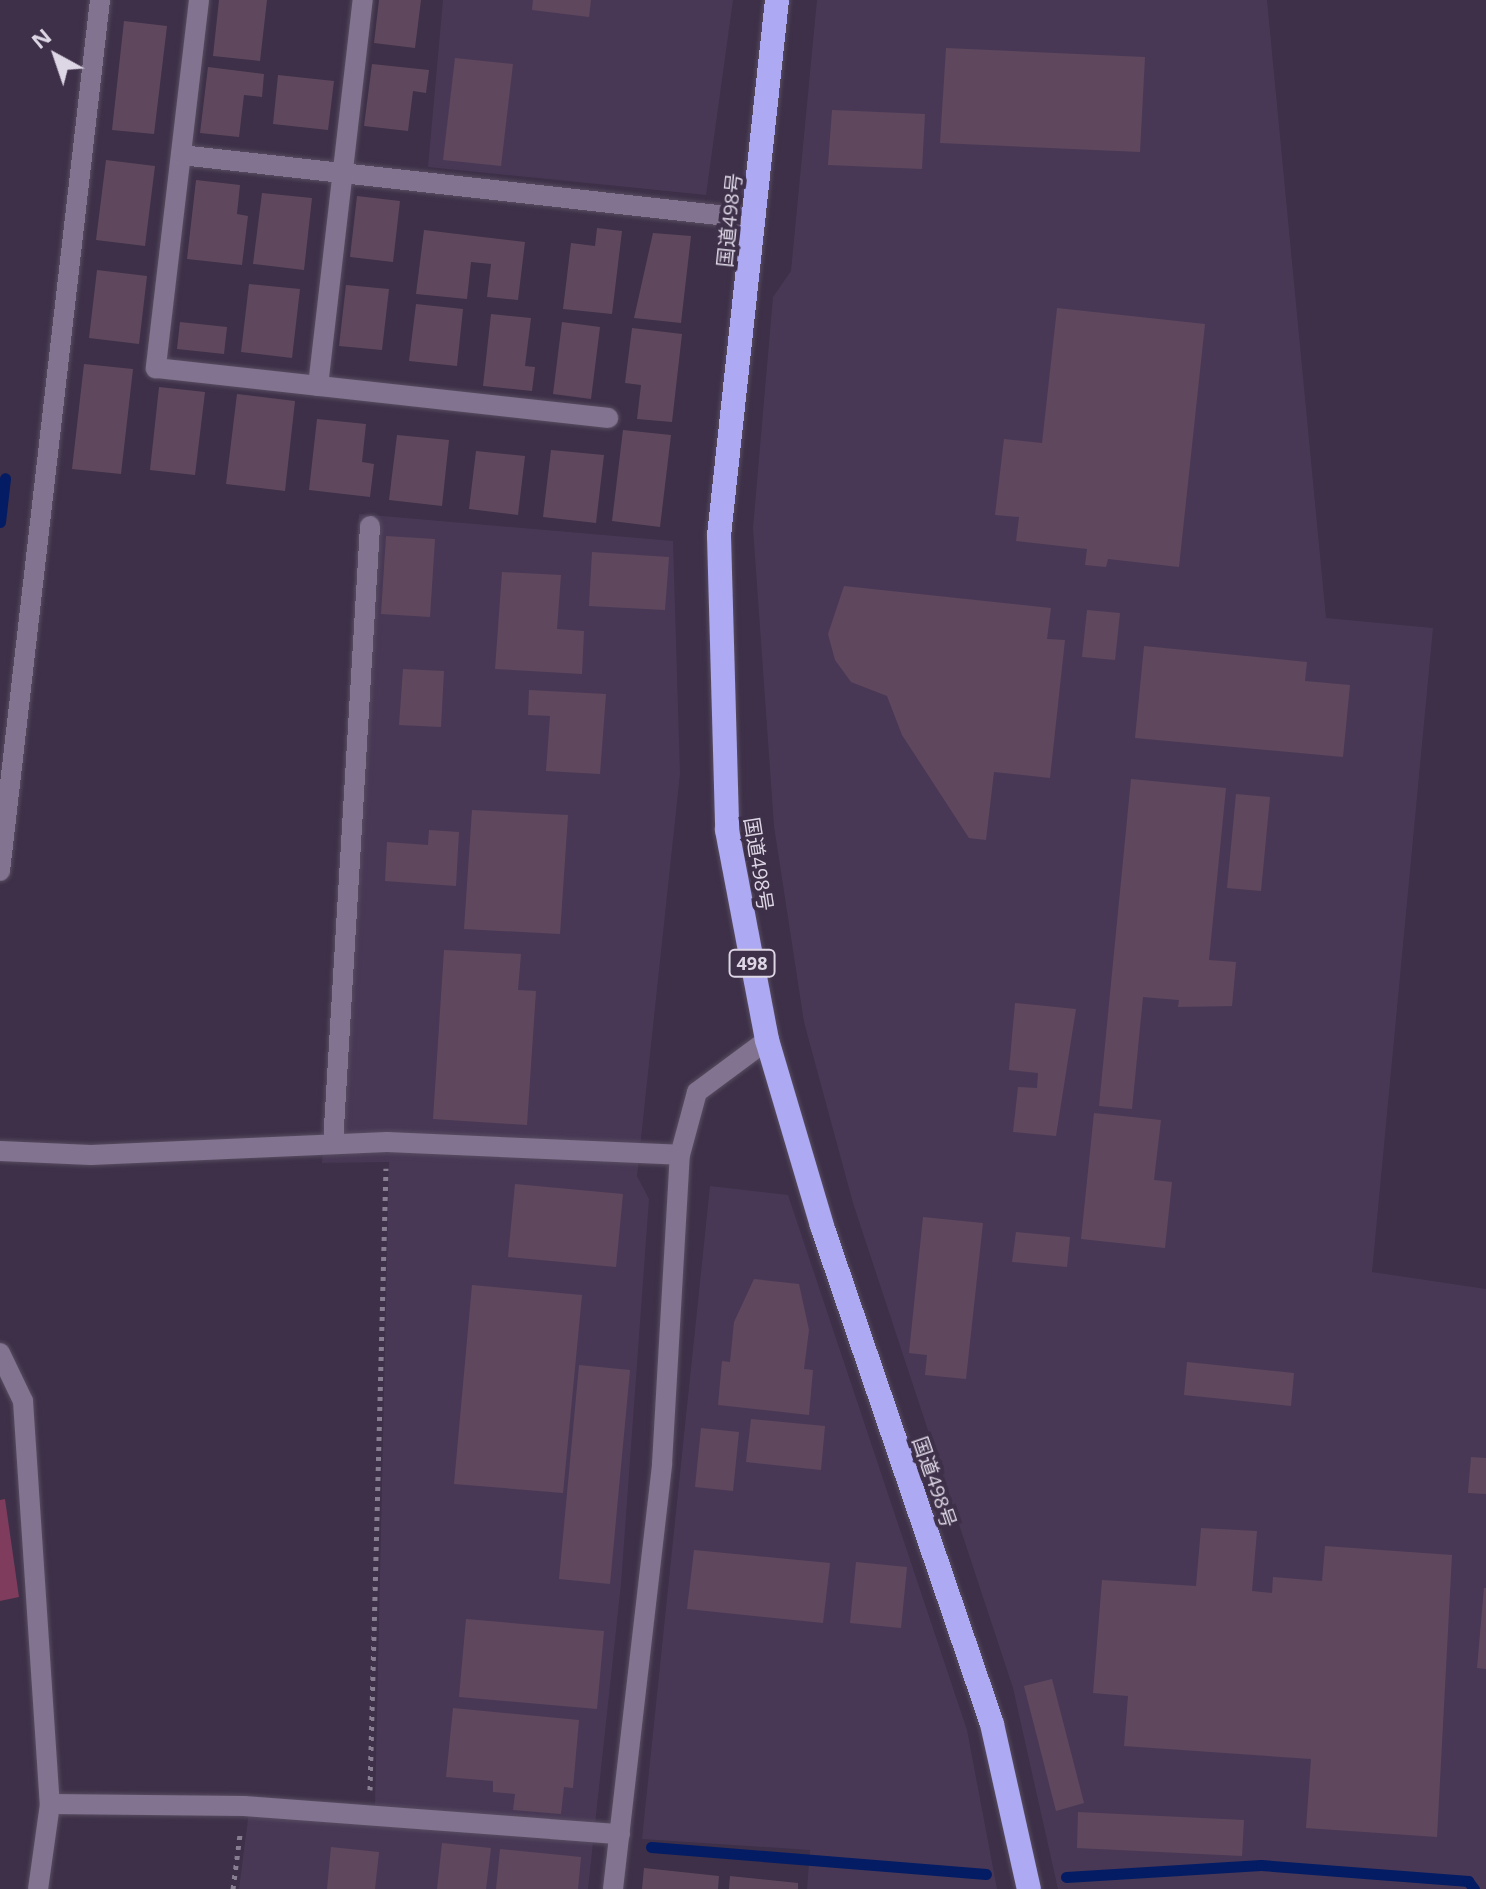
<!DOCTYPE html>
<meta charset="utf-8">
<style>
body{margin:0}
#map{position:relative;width:1486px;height:1889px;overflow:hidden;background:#3d3048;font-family:"Open Sans","Noto Sans JP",sans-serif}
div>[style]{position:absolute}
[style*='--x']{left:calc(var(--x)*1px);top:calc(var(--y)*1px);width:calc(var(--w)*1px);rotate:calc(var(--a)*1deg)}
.built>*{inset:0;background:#483856}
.green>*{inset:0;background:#7f3c5c}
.stream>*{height:11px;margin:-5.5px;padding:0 5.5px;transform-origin:5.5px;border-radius:5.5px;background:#041c64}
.building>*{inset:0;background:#5f485d}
.path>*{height:5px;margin-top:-2.5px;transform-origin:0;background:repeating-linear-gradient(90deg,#887e92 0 4px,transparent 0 10px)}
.roads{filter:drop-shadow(0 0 2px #584d61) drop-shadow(0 0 2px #584d61)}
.minor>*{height:20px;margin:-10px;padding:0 10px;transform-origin:10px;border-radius:10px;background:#827490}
.highway>*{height:24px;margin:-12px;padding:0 12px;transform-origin:12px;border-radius:12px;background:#ada9f2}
span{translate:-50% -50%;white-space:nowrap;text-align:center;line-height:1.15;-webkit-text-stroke:8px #3d3048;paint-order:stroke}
.shield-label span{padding:2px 6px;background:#3d3048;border:2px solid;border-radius:6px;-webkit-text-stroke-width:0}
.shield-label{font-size:18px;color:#ddd6e5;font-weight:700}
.street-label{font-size:20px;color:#ddd6e5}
.north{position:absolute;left:16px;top:16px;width:80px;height:80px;-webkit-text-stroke:6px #3d3048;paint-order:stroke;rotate:320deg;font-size:22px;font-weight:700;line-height:32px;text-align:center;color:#ddd6e5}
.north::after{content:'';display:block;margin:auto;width:28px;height:36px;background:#ddd6e5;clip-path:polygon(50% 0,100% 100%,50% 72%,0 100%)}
</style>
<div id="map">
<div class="built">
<i style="clip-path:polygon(443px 0,733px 0,706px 195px,428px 167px)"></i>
<i style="clip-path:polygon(817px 0,1267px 0,1326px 618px,1433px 628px,1372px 1272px,1486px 1289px,1486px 1889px,1058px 1889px,1013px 1688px,853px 1203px,804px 1022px,774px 826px,753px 528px,773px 297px,791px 271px)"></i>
<i style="clip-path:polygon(359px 514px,673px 541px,680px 774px,637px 1176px,649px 1199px,621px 1584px,588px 1889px,239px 1889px,251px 1796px,375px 1805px,389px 1162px,322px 1163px)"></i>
<i style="clip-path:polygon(710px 1186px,788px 1195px,967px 1730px,997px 1889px,807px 1889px,810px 1850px,642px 1839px)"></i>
</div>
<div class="green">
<i style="clip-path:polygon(5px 1499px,19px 1597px,0 1601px,0 1500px)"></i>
</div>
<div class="stream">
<i style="--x:0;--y:522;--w:44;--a:-83.5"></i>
<i style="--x:651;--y:1847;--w:336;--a:4.6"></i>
<i style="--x:1066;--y:1877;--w:195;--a:-3.5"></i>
<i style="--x:1261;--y:1865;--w:208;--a:4.4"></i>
<i style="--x:1468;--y:1881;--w:10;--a:53"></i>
</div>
<div class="building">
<i style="clip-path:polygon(219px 0,267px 0,260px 61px,213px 56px)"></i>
<i style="clip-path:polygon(379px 0,421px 0,415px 48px,374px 43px)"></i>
<i style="clip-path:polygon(533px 0,591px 0,589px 17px,532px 10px)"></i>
<i style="clip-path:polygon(124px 21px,167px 26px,154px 134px,112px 130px)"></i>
<i style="clip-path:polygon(946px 48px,1145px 57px,1140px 152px,940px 143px)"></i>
<i style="clip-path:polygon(455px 58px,513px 64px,501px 166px,443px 160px)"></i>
<i style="clip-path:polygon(372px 64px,429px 70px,426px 93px,413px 91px,408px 131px,364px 126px)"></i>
<i style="clip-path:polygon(208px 67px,264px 74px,262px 97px,244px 95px,239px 137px,200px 133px)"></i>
<i style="clip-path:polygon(278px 75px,334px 81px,328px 130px,273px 124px)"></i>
<i style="clip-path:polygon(832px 110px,925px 114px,922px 169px,828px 165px)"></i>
<i style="clip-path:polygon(106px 160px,155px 166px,145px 246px,96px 240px)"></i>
<i style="clip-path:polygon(196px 180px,240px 185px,237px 214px,248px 216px,242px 265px,187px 259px)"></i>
<i style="clip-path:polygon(262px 193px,312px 198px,304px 270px,253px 264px)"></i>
<i style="clip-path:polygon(357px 196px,400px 201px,393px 262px,350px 257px)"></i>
<i style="clip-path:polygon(597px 228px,622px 231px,612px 314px,563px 309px,571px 243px,595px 246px)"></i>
<i style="clip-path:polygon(424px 230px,525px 242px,518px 300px,487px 297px,491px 264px,471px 262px,467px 299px,416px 294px)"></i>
<i style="clip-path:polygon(653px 233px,691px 236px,681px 323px,634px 318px)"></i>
<i style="clip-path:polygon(97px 270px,147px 276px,139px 344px,89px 338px)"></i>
<i style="clip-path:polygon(249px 284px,300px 289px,292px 358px,241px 352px)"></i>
<i style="clip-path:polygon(346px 285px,389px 289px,382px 350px,339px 346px)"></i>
<i style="clip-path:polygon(416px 304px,463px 309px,457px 366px,409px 361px)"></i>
<i style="clip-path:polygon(1057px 308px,1205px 324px,1179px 567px,1108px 559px,1106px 567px,1085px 565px,1087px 549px,1016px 541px,1019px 517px,995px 515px,1004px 439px,1042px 443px)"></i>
<i style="clip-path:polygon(491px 314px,531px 318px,525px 366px,535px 367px,532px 391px,483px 386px)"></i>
<i style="clip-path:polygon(180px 322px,227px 327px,224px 354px,177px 349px)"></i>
<i style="clip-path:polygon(562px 322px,600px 327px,591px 399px,553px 394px)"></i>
<i style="clip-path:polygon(632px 328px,682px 334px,672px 422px,637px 419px,641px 385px,625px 383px)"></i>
<i style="clip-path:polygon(84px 364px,133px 369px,121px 474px,72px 469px)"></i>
<i style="clip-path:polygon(159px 387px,205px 392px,195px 475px,150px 470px)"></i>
<i style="clip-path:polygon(237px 394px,295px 401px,285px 491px,226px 484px)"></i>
<i style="clip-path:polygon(317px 419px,366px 424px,362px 462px,374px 464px,370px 497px,309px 490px)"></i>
<i style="clip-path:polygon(623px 430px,671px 435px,660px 527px,612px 521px)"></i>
<i style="clip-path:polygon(397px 435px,449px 440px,442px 506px,389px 500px)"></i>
<i style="clip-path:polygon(551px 450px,604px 455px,596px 523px,543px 517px)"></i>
<i style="clip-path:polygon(476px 451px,525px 456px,518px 515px,469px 509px)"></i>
<i style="clip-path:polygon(386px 536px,435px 539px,430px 617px,381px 614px)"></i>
<i style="clip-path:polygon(592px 552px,669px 557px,665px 610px,589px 606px)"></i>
<i style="clip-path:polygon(502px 572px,561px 575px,557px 629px,584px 631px,582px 674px,495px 669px)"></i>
<i style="clip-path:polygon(844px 586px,1051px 608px,1047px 639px,1065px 640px,1050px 778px,994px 772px,986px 840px,969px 838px,902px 735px,887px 696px,851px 682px,835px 660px,828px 634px)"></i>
<i style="clip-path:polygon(1087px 610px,1120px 613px,1115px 660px,1082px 657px)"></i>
<i style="clip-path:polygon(1144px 646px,1307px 662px,1305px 681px,1350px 685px,1343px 757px,1135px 738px)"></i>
<i style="clip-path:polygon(403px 669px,444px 671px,441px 727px,399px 725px)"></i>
<i style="clip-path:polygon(529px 690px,606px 694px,600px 774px,546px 771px,550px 716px,528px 715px)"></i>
<i style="clip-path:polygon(1131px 779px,1226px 788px,1209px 960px,1236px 962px,1232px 1006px,1178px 1007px,1179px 1000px,1143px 997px,1132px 1109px,1099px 1106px)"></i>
<i style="clip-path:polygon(1236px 794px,1270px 797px,1261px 891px,1227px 888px)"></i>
<i style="clip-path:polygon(472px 810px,568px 815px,560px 934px,464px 929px)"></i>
<i style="clip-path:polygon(429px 830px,459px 832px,456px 886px,385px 881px,387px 842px,428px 845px)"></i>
<i style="clip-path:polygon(444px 950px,521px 954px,518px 990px,536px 991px,527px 1125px,433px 1119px)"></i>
<i style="clip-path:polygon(1015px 1003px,1076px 1009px,1056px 1136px,1013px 1132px,1018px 1087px,1037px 1088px,1038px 1073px,1009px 1070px)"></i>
<i style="clip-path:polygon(1094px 1113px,1161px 1120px,1154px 1180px,1172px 1182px,1165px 1248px,1081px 1239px)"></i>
<i style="clip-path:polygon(515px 1184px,623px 1194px,616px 1267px,508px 1257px)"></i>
<i style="clip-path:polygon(923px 1217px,983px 1223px,966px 1379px,925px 1375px,927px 1355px,909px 1353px)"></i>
<i style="clip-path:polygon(1016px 1232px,1070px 1237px,1067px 1267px,1012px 1262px)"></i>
<i style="clip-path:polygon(754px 1279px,799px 1284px,809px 1330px,804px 1369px,813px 1370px,809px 1415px,718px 1405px,722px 1361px,730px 1362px,734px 1322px)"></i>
<i style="clip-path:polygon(472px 1285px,582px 1295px,563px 1493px,454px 1484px)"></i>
<i style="clip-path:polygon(1187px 1362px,1294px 1373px,1291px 1406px,1184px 1395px)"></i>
<i style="clip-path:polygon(579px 1365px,630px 1370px,610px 1584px,559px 1579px)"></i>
<i style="clip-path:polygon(751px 1419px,825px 1426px,821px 1470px,746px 1462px)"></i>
<i style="clip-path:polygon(701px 1428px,739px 1432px,733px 1491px,695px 1487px)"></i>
<i style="clip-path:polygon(1471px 1457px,1486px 1458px,1486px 1494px,1468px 1493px)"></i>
<i style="clip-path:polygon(1201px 1528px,1257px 1531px,1252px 1591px,1272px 1593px,1273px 1577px,1322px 1581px,1325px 1546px,1452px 1555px,1437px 1837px,1306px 1828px,1311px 1759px,1124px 1746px,1128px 1696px,1093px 1693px,1102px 1580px,1196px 1586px)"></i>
<i style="clip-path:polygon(694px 1550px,830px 1563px,823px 1623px,687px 1609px)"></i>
<i style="clip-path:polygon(856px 1562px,907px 1567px,901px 1628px,850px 1623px)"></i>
<i style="clip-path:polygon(1484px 1588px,1486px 1588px,1486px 1669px,1477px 1668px)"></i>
<i style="clip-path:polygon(466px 1619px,604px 1631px,597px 1709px,459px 1697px)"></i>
<i style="clip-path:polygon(1052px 1679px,1084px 1803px,1056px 1811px,1024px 1686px)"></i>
<i style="clip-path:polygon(453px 1708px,579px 1720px,573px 1788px,564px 1787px,561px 1814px,513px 1810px,515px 1794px,493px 1792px,493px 1781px,446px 1777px)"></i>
<i style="clip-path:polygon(1078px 1812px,1244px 1820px,1242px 1856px,1077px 1848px)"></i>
<i style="clip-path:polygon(442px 1843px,491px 1848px,486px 1889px,437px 1889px)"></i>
<i style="clip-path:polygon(331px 1847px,379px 1852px,375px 1889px,327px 1889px)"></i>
<i style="clip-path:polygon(500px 1849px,581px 1857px,578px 1889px,496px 1889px)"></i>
<i style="clip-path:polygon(644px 1868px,719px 1876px,718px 1889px,642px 1889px)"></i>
<i style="clip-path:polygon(730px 1876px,798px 1883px,798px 1889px,729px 1889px)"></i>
</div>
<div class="path">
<i style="--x:370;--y:1790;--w:622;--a:-88.53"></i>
<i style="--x:233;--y:1889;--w:55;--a:-82.7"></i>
</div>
<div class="roads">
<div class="minor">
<i style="--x:199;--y:0;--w:371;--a:96.7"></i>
<i style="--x:156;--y:368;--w:455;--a:6.3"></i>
<i style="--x:181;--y:155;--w:576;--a:6.38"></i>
<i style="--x:318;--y:386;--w:389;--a:-83.4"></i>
<i style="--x:0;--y:871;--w:877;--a:-83.45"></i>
<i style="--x:333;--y:1144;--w:619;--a:-86.57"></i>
<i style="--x:0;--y:1151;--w:91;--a:2.5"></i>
<i style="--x:91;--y:1155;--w:296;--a:-2.5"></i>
<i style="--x:387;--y:1142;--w:293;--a:2.5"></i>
<i style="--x:0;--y:1353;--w:53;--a:64.4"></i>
<i style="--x:23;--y:1401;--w:404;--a:86.2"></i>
<i style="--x:50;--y:1804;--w:86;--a:98"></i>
<i style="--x:50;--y:1804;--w:194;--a:0.6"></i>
<i style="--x:244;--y:1806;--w:377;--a:4.3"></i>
<i style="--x:613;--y:1889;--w:428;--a:-83.4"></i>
<i style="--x:662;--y:1464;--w:310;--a:-86.7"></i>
<i style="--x:680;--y:1155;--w:65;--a:-74.9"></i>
<i style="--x:697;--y:1092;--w:87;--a:-36.6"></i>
</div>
<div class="highway">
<i style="--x:777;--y:0;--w:539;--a:96.18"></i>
<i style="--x:719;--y:536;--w:294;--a:88.4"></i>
<i style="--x:727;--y:830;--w:214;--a:79.2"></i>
<i style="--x:767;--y:1040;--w:194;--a:73.5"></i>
<i style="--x:822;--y:1226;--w:526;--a:71.15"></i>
<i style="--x:992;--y:1724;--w:169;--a:77.4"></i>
</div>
</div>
<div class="shield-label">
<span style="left:752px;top:963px">498</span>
</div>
<div class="street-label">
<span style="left:729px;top:220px;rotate:-84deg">国道498号</span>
<span style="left:759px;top:864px;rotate:81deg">国道498号</span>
<span style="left:935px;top:1482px;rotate:71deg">国道498号</span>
</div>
<div class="north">N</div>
</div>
